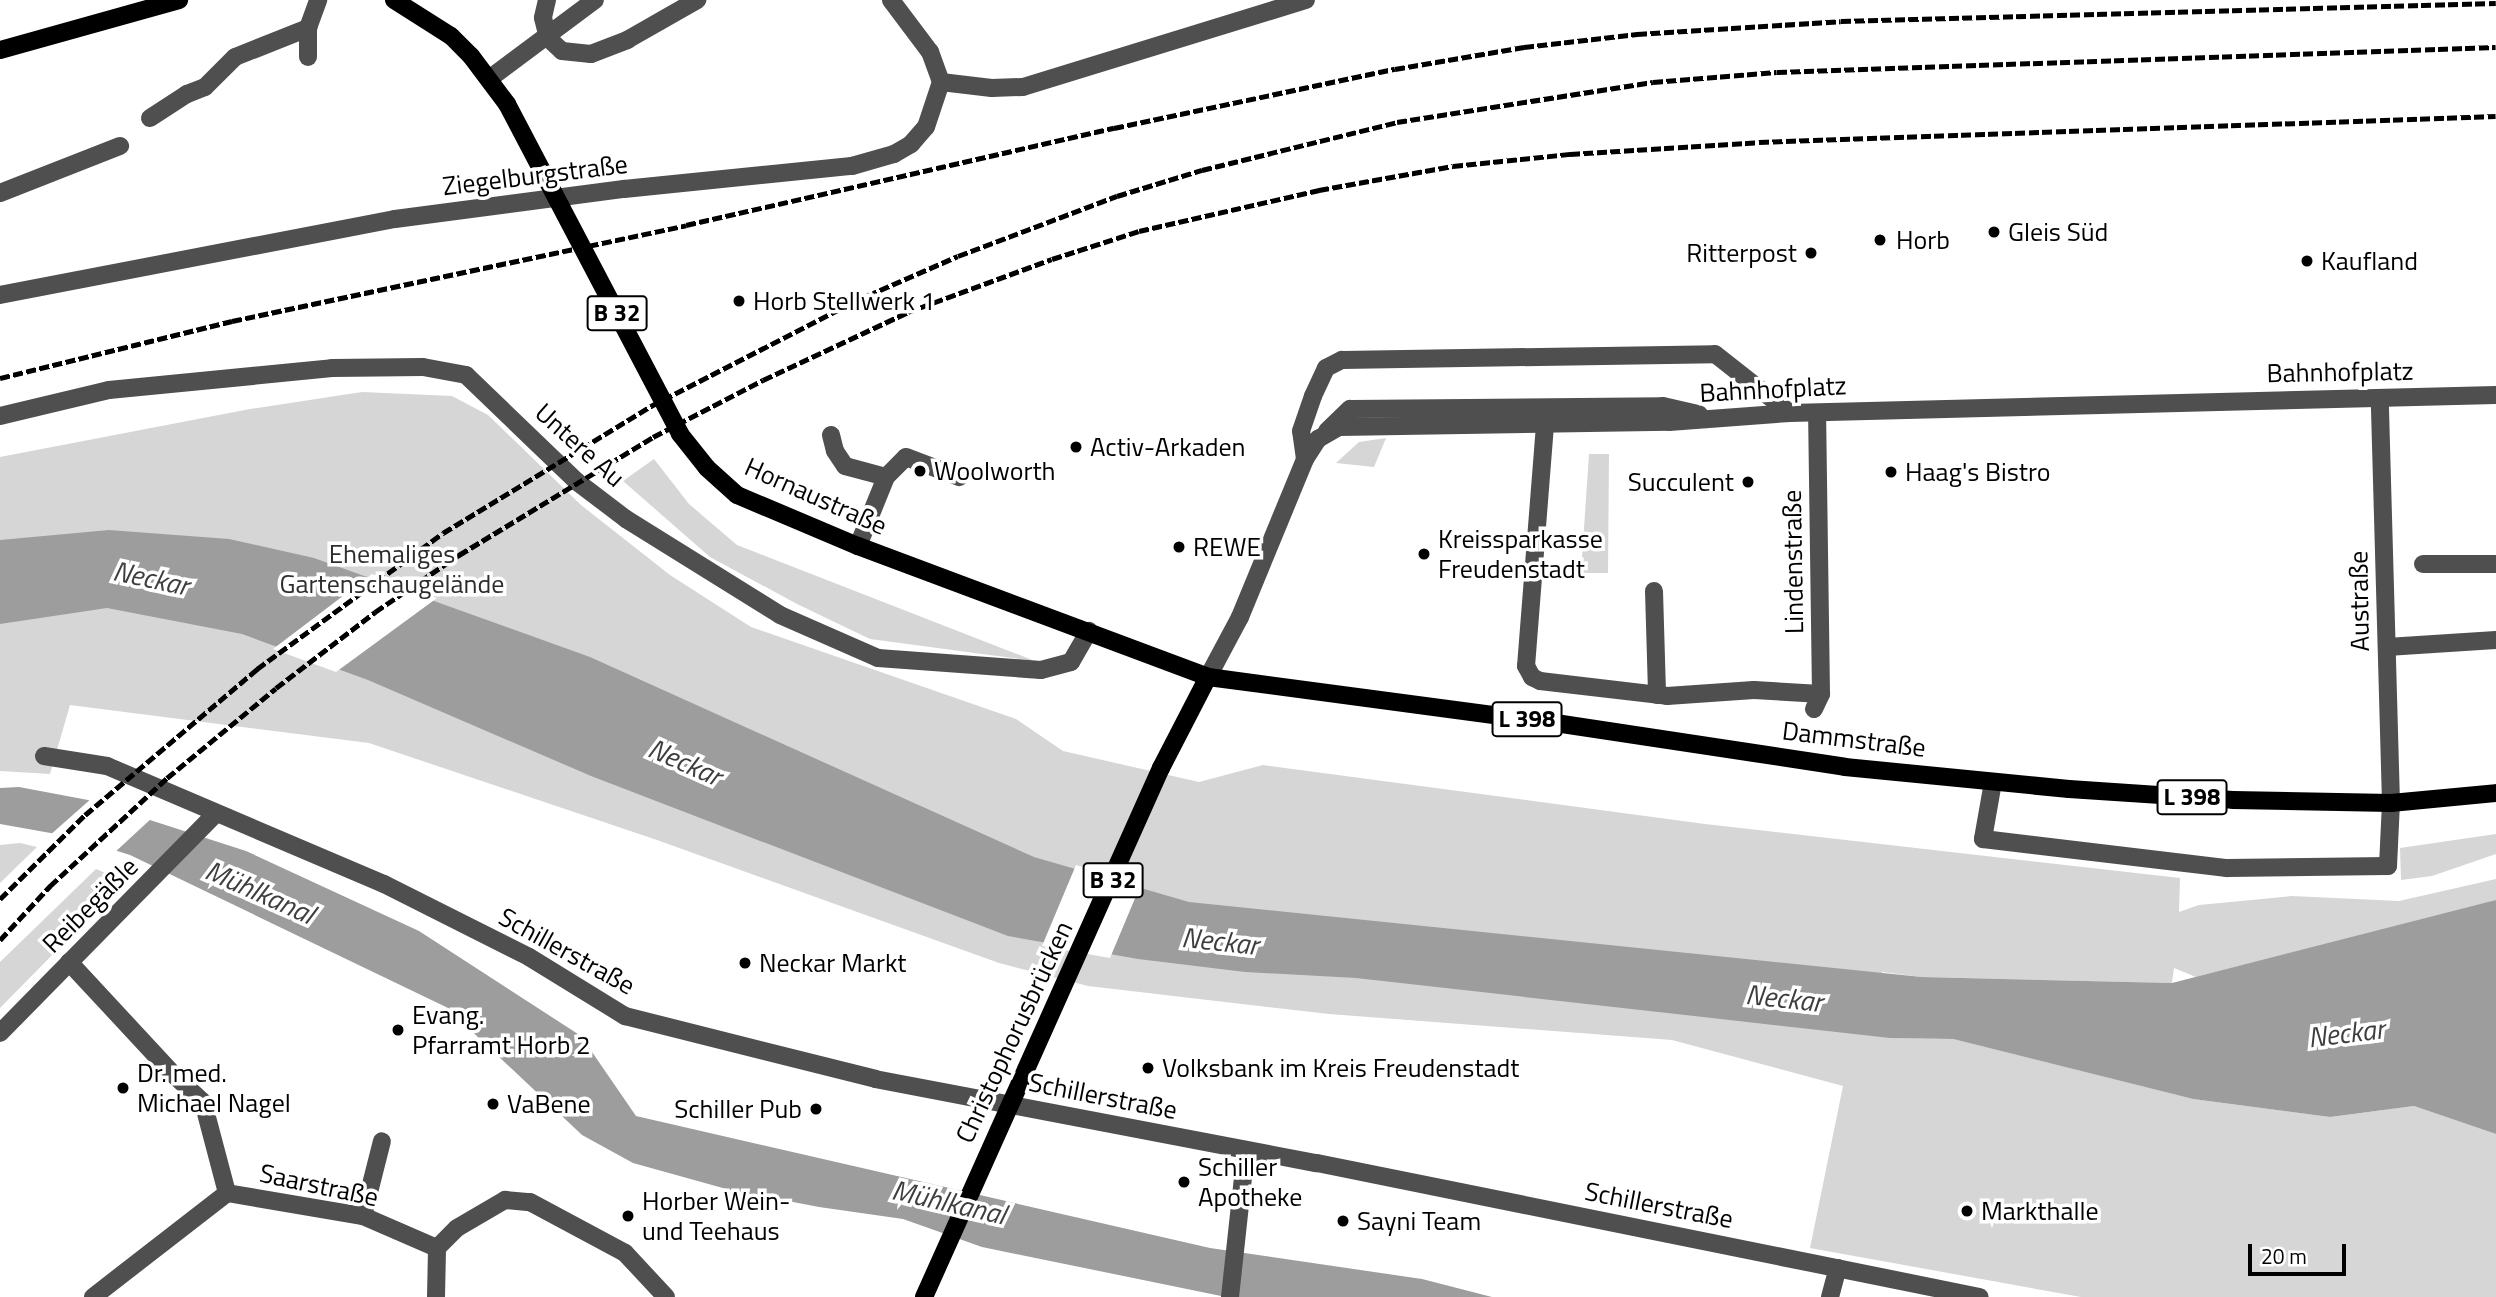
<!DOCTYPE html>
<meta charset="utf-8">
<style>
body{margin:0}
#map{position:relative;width:2496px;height:1297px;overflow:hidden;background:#fff;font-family:"Titillium Web",sans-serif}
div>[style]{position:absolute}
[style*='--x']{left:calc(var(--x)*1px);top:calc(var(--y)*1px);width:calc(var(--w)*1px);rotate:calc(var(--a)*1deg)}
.green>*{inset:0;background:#d6d6d6}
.water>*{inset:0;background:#9d9d9d}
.pier>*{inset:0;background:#fff}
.minor>*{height:18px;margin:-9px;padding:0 9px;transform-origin:9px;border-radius:9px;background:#4f4f4f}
.major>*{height:18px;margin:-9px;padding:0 9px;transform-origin:9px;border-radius:9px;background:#000}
.rail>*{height:5px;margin-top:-2.5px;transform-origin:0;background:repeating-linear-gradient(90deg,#000 0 10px,transparent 0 13.5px)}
.dots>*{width:19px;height:19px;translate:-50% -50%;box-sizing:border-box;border:4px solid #fff;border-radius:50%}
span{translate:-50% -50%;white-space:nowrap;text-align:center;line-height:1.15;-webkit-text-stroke:7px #fff;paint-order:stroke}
.shield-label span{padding:2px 5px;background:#fff;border:2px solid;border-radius:5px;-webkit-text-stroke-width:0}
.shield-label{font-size:24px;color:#000;font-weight:700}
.street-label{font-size:26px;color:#000}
.poi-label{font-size:26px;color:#000}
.left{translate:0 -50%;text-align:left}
.right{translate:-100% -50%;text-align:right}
.park-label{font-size:26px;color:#2d2d2d}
.water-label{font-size:28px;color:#3e3e3e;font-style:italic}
.scale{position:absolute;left:2248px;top:1244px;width:98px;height:32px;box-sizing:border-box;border:4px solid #000;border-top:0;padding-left:9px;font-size:21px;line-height:24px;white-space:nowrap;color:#000;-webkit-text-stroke:5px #fff;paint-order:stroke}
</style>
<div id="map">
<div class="green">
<i style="clip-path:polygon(362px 392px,452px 396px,488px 415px,581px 505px,670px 575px,751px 627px,1016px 719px,1063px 751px,1199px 782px,1263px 765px,1705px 824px,2180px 878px,2179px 912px,2199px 905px,2292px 896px,2399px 901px,2496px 879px,2496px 900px,2476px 907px,2196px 977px,2174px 968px,2172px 983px,1922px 977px,1882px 972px,1891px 1038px,1953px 1039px,2193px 1099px,2330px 1117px,2414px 1106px,2496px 1134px,2496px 1297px,2081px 1297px,1810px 1248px,1843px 1086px,1672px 1040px,1329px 1014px,1088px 986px,999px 963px,657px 840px,369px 743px,70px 705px,50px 774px,0 771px,0 457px,250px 409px)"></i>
<i style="clip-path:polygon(1386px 438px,1374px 467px,1336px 463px,1359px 442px)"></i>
<i style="clip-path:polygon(1589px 454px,1609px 454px,1608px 573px,1581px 573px)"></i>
<i style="clip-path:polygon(654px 459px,689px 504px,737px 545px,1035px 661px,870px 639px,797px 604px,710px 557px,623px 481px)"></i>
<i style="clip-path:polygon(2496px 834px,2496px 854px,2432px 876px,2401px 880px,2400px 848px)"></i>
<i style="clip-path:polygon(20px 843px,37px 847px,0 883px,0 845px)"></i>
<i style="clip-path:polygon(96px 869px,117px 878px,122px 884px,0 1008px,0 962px)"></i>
</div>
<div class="water">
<i style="clip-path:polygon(109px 530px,229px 539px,314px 558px,590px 657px,1034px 857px,1189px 902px,1922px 977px,2172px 983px,2496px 900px,2496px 1134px,2414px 1106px,2330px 1117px,2193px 1099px,1953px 1039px,1890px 1038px,1356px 978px,1245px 972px,1138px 959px,1008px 936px,591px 776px,368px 680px,242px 634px,107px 608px,0 624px,0 540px)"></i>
<i style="clip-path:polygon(19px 787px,88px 800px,246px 851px,419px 931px,581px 1036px,636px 1116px,1210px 1248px,1422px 1279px,1492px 1297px,1226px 1297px,982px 1247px,903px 1219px,819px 1207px,730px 1190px,633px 1163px,582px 1135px,446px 1007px,130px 855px,73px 837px,0 824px,0 788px)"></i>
</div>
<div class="pier">
<i style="clip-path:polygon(372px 574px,437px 598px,336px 672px,273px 649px)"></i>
<i style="clip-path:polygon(92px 798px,153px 817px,113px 854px,49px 836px)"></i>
<i style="clip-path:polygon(1076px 865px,1141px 884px,1110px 958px,1042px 946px)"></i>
</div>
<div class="minor">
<i style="--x:547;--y:0;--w:18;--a:103"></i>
<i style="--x:543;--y:18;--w:21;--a:76"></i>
<i style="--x:308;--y:28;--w:29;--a:90"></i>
<i style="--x:548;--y:38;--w:19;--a:43"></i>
<i style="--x:562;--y:51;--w:29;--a:6"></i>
<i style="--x:591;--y:54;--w:39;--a:-21"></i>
<i style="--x:627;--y:40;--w:81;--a:-29.7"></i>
<i style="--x:489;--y:79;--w:132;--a:-36.7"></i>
<i style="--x:941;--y:82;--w:51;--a:6.7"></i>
<i style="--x:992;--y:88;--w:31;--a:-2"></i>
<i style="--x:1023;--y:87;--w:296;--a:-17.1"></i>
<i style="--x:150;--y:118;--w:44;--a:-33"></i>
<i style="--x:187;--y:94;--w:19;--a:-21"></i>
<i style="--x:205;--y:87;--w:42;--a:-45"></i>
<i style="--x:235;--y:57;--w:79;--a:-21.7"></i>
<i style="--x:308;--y:28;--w:30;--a:-70"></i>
<i style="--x:0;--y:193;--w:129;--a:-21.4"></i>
<i style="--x:0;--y:295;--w:402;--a:-10.9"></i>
<i style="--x:395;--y:219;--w:231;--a:-7.5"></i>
<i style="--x:624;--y:189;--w:229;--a:-5.8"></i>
<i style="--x:852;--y:166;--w:44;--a:-15.9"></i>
<i style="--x:894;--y:154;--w:20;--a:-30"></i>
<i style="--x:911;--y:144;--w:23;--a:-49"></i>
<i style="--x:926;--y:127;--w:47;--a:-71.6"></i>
<i style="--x:941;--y:82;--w:32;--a:-110"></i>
<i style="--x:930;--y:52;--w:65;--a:-126.9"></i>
<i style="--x:0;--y:416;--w:112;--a:-13.4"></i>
<i style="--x:109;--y:390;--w:224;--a:-5.6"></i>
<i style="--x:332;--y:368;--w:91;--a:-0.6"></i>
<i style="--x:423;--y:367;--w:44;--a:10.5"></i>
<i style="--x:466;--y:375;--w:153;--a:43.9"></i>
<i style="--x:576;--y:481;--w:63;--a:37.2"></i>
<i style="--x:626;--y:519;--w:181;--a:31.9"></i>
<i style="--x:780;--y:615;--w:107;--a:23.7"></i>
<i style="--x:878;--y:658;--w:163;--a:4.2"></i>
<i style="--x:1041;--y:670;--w:31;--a:-15"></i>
<i style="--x:1071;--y:662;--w:36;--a:-60"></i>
<i style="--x:1545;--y:425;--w:242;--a:94.5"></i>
<i style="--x:1526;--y:666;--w:13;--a:61"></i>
<i style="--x:1532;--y:677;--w:9;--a:27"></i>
<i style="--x:1540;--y:681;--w:128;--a:6.7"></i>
<i style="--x:1667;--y:696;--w:87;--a:-3.9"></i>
<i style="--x:1754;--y:690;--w:67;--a:3.4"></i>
<i style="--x:1327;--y:431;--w:32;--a:-44"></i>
<i style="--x:1350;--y:409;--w:313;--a:-0.5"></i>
<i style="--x:1663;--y:406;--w:37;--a:13"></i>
<i style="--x:831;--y:435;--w:16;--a:76"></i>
<i style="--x:835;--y:451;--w:18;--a:56"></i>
<i style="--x:845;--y:466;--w:42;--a:15"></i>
<i style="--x:1305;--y:459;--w:28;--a:-98"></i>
<i style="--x:1301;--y:431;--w:37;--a:-71"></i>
<i style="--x:1313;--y:396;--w:31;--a:-65"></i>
<i style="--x:1326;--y:368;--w:18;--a:-27"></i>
<i style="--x:1342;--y:360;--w:373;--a:-0.9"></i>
<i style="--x:1715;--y:354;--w:95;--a:38.2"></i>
<i style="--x:858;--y:546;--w:74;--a:-67.9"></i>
<i style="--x:886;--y:477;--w:28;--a:-45"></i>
<i style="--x:906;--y:457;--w:57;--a:20.7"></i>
<i style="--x:2423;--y:564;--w:73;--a:0"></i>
<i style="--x:1654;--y:591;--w:104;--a:88.3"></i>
<i style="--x:2387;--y:647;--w:109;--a:-3.7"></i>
<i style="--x:1208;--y:677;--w:68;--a:-61.9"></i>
<i style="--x:1240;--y:617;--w:171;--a:-67.6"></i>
<i style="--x:1305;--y:459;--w:24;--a:-57"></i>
<i style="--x:1318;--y:439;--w:24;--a:-30"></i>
<i style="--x:1339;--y:427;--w:330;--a:-0.9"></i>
<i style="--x:1669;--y:422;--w:121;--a:-4.3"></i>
<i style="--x:1790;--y:413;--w:706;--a:-1.46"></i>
<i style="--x:1814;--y:709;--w:17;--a:-65"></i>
<i style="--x:1821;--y:694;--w:281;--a:-90.8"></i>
<i style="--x:44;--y:756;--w:64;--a:9"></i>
<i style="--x:107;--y:766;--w:301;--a:23.1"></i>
<i style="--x:384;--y:884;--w:162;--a:26.7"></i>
<i style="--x:529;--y:957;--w:113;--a:31.6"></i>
<i style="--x:625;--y:1016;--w:258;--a:14.1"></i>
<i style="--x:875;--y:1079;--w:450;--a:10.8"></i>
<i style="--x:1317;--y:1163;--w:676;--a:11.43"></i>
<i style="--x:1993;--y:782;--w:58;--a:100"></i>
<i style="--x:1983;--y:839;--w:246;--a:6.8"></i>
<i style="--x:2227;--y:868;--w:161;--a:-0.7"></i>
<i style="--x:2388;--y:866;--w:63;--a:-87.3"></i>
<i style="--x:2391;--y:803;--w:405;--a:-91.6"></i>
<i style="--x:69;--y:962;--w:154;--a:47.1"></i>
<i style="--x:174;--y:1075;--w:40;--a:43"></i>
<i style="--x:203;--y:1102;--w:94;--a:75.2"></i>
<i style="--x:0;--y:1033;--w:308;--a:-45.5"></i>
<i style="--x:363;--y:1216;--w:77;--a:-75.8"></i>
<i style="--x:93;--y:1297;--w:170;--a:-37.8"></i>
<i style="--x:227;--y:1193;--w:138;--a:9.6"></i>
<i style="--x:363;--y:1216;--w:81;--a:23.4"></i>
<i style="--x:436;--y:1297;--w:49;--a:-88.8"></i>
<i style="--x:437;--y:1248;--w:28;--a:-45"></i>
<i style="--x:457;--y:1228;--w:56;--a:-30.3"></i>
<i style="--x:505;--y:1200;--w:25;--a:5"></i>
<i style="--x:530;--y:1202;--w:108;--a:28.2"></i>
<i style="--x:625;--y:1253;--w:60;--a:47"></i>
<i style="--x:1230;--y:1297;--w:148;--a:-83.8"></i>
<i style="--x:1830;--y:1297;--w:30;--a:-75"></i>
</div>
<div class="major">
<i style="--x:394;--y:0;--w:67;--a:32.3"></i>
<i style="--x:451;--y:36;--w:28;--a:45"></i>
<i style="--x:471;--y:56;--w:60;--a:53.1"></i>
<i style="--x:507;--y:104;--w:373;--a:62.3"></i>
<i style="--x:680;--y:434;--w:43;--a:51.5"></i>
<i style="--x:707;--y:468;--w:40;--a:42"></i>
<i style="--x:737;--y:495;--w:131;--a:22.9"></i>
<i style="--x:858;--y:546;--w:374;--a:20.5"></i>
<i style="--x:1208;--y:677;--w:357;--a:7.6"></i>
<i style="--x:1562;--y:724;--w:286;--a:8.6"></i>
<i style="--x:1845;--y:767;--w:225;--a:5.6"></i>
<i style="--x:2069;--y:789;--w:164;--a:3.8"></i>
<i style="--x:2233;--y:800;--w:158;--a:1.1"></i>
<i style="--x:2391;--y:803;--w:105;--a:-5.4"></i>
<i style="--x:0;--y:50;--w:186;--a:-15.6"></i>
<i style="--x:924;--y:1297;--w:580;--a:-65.87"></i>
<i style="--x:1161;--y:768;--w:102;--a:-62.7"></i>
</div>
<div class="rail">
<i style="--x:0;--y:378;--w:239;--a:-13.8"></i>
<i style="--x:232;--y:321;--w:464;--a:-11.9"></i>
<i style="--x:686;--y:225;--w:439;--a:-12.8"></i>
<i style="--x:1114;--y:128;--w:287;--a:-11.9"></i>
<i style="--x:1395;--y:69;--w:131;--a:-9.7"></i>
<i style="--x:1524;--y:47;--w:114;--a:-6.6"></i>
<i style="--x:1637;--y:34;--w:204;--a:-3.6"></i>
<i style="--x:1841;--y:21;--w:655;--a:-1.57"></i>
<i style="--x:0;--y:899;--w:120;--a:-44.7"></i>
<i style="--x:85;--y:815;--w:226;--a:-40.3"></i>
<i style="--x:257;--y:669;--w:230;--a:-36.2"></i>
<i style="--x:443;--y:533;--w:244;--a:-31.4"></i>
<i style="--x:651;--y:406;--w:229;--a:-27.2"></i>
<i style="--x:855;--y:301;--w:112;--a:-23.6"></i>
<i style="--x:958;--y:256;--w:170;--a:-20.7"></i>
<i style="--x:1117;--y:196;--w:89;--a:-17"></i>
<i style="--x:1202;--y:170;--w:201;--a:-13.8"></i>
<i style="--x:1397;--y:122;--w:259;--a:-8.9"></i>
<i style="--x:1653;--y:82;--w:124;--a:-4.6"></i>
<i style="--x:1777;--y:72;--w:719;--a:-1.99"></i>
<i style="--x:0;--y:940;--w:74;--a:-47.2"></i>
<i style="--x:50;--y:886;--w:159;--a:-42.7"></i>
<i style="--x:167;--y:778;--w:141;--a:-39.5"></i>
<i style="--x:276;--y:688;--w:125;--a:-37.5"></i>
<i style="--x:375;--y:612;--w:102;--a:-34.2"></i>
<i style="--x:459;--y:555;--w:227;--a:-31.3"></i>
<i style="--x:653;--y:437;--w:124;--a:-27.4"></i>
<i style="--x:763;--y:380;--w:160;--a:-25.1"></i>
<i style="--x:908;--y:312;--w:153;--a:-20.2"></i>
<i style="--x:1052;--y:259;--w:91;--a:-17.8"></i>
<i style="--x:1139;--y:231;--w:185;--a:-12.8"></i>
<i style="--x:1319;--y:190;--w:136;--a:-10.2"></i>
<i style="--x:1453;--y:166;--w:118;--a:-5.9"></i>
<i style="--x:1570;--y:154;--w:189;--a:-3.6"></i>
<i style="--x:1759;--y:142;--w:737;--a:-2.02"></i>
</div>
<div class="dots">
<i style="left:1994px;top:232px;background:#000"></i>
<i style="left:1880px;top:240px;background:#000"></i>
<i style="left:1811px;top:253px;background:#000"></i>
<i style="left:2307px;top:261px;background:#000"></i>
<i style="left:739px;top:301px;background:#000"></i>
<i style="left:1076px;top:447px;background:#000"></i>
<i style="left:920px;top:471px;background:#000"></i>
<i style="left:1891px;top:472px;background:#000"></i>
<i style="left:1748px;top:482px;background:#000"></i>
<i style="left:1179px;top:547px;background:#000"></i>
<i style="left:1424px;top:554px;background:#000"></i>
<i style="left:745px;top:963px;background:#000"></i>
<i style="left:398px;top:1030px;background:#000"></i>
<i style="left:1148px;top:1068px;background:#000"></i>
<i style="left:123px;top:1088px;background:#000"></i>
<i style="left:493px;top:1104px;background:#000"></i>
<i style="left:816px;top:1109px;background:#000"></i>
<i style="left:1184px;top:1182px;background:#000"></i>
<i style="left:1967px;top:1211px;background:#000"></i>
<i style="left:628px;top:1216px;background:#000"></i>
<i style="left:1343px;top:1221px;background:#000"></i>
</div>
<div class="shield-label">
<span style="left:617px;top:313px">B 32</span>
<span style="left:1527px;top:719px">L 398</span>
<span style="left:2192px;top:797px">L 398</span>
<span style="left:1113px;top:880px">B 32</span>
</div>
<div class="street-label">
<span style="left:535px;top:175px;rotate:-7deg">Ziegelburgstraße</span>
<span style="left:2340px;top:372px;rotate:-1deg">Bahnhofplatz</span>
<span style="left:1773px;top:389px;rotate:-3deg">Bahnhofplatz</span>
<span style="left:580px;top:445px;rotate:42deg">Untere Au</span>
<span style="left:816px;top:496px;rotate:24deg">Hornaustraße</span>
<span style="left:1793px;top:562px;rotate:-91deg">Lindenstraße</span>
<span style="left:2359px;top:601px;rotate:-91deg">Austraße</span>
<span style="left:1854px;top:739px;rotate:7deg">Dammstraße</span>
<span style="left:90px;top:905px;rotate:-45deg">Reibegäßle</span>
<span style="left:567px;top:951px;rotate:29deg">Schillerstraße</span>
<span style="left:1014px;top:1032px;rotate:-65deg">Christophorusbrücken</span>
<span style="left:1103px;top:1096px;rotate:11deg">Schillerstraße</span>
<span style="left:319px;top:1185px;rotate:12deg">Saarstraße</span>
<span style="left:1659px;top:1205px;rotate:11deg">Schillerstraße</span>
</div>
<div class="poi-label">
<span class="left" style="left:2008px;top:232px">Gleis Süd</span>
<span class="left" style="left:1896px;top:240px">Horb</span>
<span class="right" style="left:1797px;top:253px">Ritterpost</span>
<span class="left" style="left:2321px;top:261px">Kaufland</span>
<span class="left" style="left:753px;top:301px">Horb Stellwerk 1</span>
<span class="left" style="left:1090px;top:447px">Activ-Arkaden</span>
<span class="left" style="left:934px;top:471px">Woolworth</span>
<span class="left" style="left:1905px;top:472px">Haag's Bistro</span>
<span class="right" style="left:1734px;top:482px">Succulent</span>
<span class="left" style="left:1438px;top:554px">Kreissparkasse<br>Freudenstadt</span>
<span class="left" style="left:1193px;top:547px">REWE</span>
<span class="left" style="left:759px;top:963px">Neckar Markt</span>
<span class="left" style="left:412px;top:1030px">Evang.<br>Pfarramt Horb 2</span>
<span class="left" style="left:1162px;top:1068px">Volksbank im Kreis Freudenstadt</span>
<span class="left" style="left:137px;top:1088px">Dr. med.<br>Michael Nagel</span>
<span class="left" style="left:507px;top:1104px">VaBene</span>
<span class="right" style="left:802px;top:1109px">Schiller Pub</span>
<span class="left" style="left:1198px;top:1182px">Schiller<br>Apotheke</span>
<span class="left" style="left:642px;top:1216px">Horber Wein-<br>und Teehaus</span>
<span class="left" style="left:1981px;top:1211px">Markthalle</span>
<span class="left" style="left:1357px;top:1221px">Sayni Team</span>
</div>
<div class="park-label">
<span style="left:392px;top:569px">Ehemaliges<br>Gartenschaugelände</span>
</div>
<div class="water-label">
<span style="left:151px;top:578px;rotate:12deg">Neckar</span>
<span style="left:685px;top:762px;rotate:24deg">Neckar</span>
<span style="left:260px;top:892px;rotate:24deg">Mühlkanal</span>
<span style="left:1220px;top:941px;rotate:6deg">Neckar</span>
<span style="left:1784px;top:998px;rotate:6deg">Neckar</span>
<span style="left:2346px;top:1033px;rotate:-7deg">Neckar</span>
<span style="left:949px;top:1202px;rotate:13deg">Mühlkanal</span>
</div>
<div class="scale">20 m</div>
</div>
